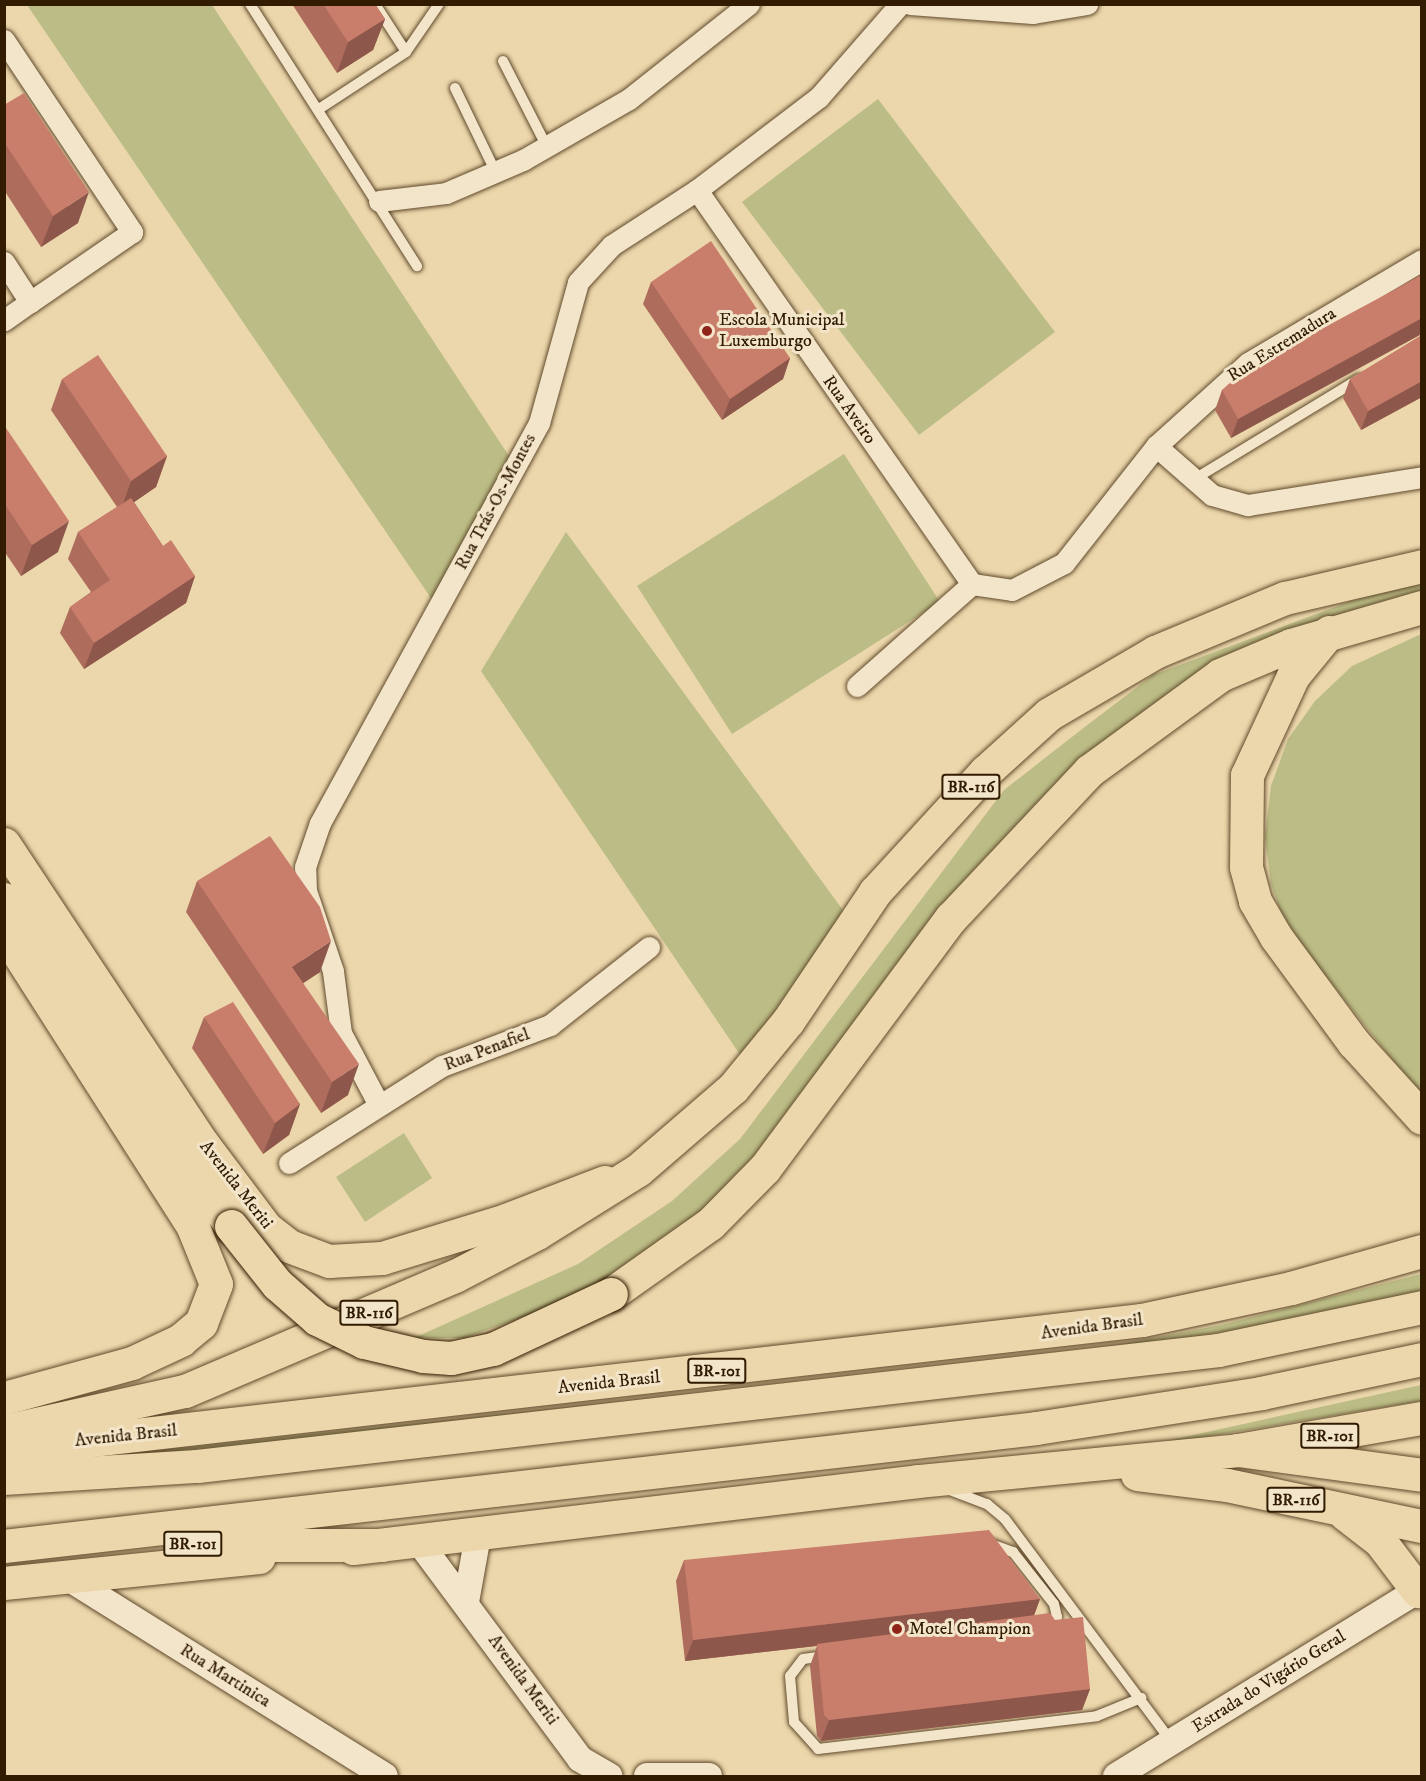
<!DOCTYPE html>
<meta charset="utf-8">
<style>
body{margin:0}
#map{position:relative;width:1426px;height:1781px;overflow:hidden;background:#ecd7ac;font-family:"IM FELL DW Pica",serif}
div>[style]{position:absolute}
[style*='--x']{left:calc(var(--x)*1px);top:calc(var(--y)*1px);width:calc(var(--w)*1px);rotate:calc(var(--a)*1deg)}
.green>*{inset:0;background:#bcbd86}
.roads{filter:drop-shadow(0 0 2px #604a2c) drop-shadow(0 0 2px #604a2c)}
.service>*{height:10px;margin:-5px;padding:0 5px;transform-origin:5px;border-radius:5px;background:#f3e5c9}
.minor>*{height:21px;margin:-10.5px;padding:0 10.5px;transform-origin:10.5px;border-radius:10.5px;background:#f3e5c9}
.tertiary>*{height:26px;margin:-13px;padding:0 13px;transform-origin:13px;border-radius:13px;background:#f3e5c9}
.primary>*{height:33px;margin:-16.5px;padding:0 16.5px;transform-origin:16.5px;border-radius:16.5px;background:#ecd7ac}
.trunk>*{height:33px;margin:-16.5px;padding:0 16.5px;transform-origin:16.5px;border-radius:16.5px;background:#ecd7ac}
.motorway>*{height:33px;margin:-16.5px;padding:0 16.5px;transform-origin:16.5px;border-radius:16.5px;background:#ecd7ac}
.bridges{filter:drop-shadow(0 0 2px #311b01) drop-shadow(0 0 2px #311b01)}
.motorway-bridge>*{height:33px;margin:-16.5px;padding:0 16.5px;transform-origin:16.5px;border-radius:16.5px;background:#ecd7ac}
.wall>*{inset:0;background:#ad6c5c}
.shaded-wall>*{inset:0;background:#8d584b}
.building>*{inset:0;background:#c97d6b}
.dots>*{width:16px;height:16px;translate:-50% -50%;box-sizing:border-box;border:3px solid #f3e5c9;border-radius:50%}
span{translate:-50% -50%;white-space:nowrap;text-align:center;line-height:1.15;-webkit-text-stroke:6px #f3e5c9;paint-order:stroke}
.shield-label span{padding:2px 4px;background:#f3e5c9;border:2px solid;border-radius:4px;-webkit-text-stroke-width:0}
.shield-label{font-size:16px;color:#311b01;font-weight:700}
.poi-label{font-size:18px;color:#311b01}
.left{translate:0 -50%;text-align:left}
.street-label{font-size:18px;color:#311b01}
.frame{position:absolute;inset:0;border:6px solid #311b01;pointer-events:none}
</style>
<div id="map">
<div class="green">
<i style="clip-path:polygon(27px 5px,212px 5px,511px 459px,435px 604px)"></i>
<i style="clip-path:polygon(878px 99px,1055px 332px,919px 435px,742px 202px)"></i>
<i style="clip-path:polygon(844px 454px,940px 602px,732px 734px,637px 586px)"></i>
<i style="clip-path:polygon(566px 532px,848px 917px,747px 1065px,481px 671px)"></i>
<i style="clip-path:polygon(1421px 582px,1421px 597px,1263px 648px,1100px 754px,735px 1194px,611px 1285px,464px 1338px,414px 1338px,578px 1264px,672px 1201px,740px 1139px,1004px 790px,1086px 726px,1153px 675px,1386px 588px)"></i>
<i style="clip-path:polygon(1421px 634px,1421px 1096px,1286px 926px,1271px 884px,1265px 837px,1271px 786px,1288px 739px,1315px 701px,1352px 666px)"></i>
<i style="clip-path:polygon(404px 1133px,432px 1178px,365px 1222px,336px 1177px)"></i>
<i style="clip-path:polygon(1421px 1274px,1421px 1297px,1199px 1346px,10px 1479px,31px 1464px,1066px 1354px,1221px 1325px)"></i>
<i style="clip-path:polygon(1421px 1385px,1421px 1401px,1120px 1451px)"></i>
</div>
<div class="roads">
<div class="service">
<i style="--x:250;--y:4;--w:311;--a:57.5"></i>
<i style="--x:375;--y:4;--w:57;--a:57.1"></i>
<i style="--x:503;--y:61;--w:97;--a:62.9"></i>
<i style="--x:455;--y:88;--w:94;--a:64.2"></i>
<i style="--x:319;--y:109;--w:104;--a:-33.2"></i>
<i style="--x:406;--y:52;--w:58;--a:-55.5"></i>
<i style="--x:1193;--y:480;--w:194;--a:-31.3"></i>
<i style="--x:950;--y:1490;--w:40;--a:21"></i>
<i style="--x:987;--y:1504;--w:23;--a:40"></i>
<i style="--x:1005;--y:1519;--w:279;--a:53.2"></i>
<i style="--x:988;--y:1543;--w:27;--a:20"></i>
<i style="--x:1013;--y:1552;--w:66;--a:51.7"></i>
<i style="--x:1054;--y:1604;--w:13;--a:77"></i>
<i style="--x:1057;--y:1617;--w:17;--a:144"></i>
<i style="--x:825;--y:1656;--w:22;--a:172"></i>
<i style="--x:803;--y:1659;--w:21;--a:127"></i>
<i style="--x:790;--y:1676;--w:46;--a:85"></i>
<i style="--x:794;--y:1722;--w:36;--a:48"></i>
<i style="--x:818;--y:1749;--w:281;--a:-6.7"></i>
<i style="--x:1097;--y:1716;--w:48;--a:-22.2"></i>
</div>
<div class="minor">
<i style="--x:910;--y:4;--w:123;--a:4.2"></i>
<i style="--x:1033;--y:13;--w:55;--a:-9.5"></i>
<i style="--x:4;--y:40;--w:231;--a:56.3"></i>
<i style="--x:132;--y:232;--w:124;--a:145.5"></i>
<i style="--x:697;--y:190;--w:480;--a:55.1"></i>
<i style="--x:972;--y:584;--w:40;--a:8.5"></i>
<i style="--x:1012;--y:590;--w:59;--a:-27.4"></i>
<i style="--x:1064;--y:563;--w:149;--a:-51.8"></i>
<i style="--x:379;--y:201;--w:67;--a:-6.8"></i>
<i style="--x:446;--y:193;--w:84;--a:-23.2"></i>
<i style="--x:523;--y:160;--w:122;--a:-29.9"></i>
<i style="--x:629;--y:99;--w:153;--a:-38.4"></i>
<i style="--x:1422;--y:260;--w:202;--a:149.4"></i>
<i style="--x:1248;--y:363;--w:124;--a:137.9"></i>
<i style="--x:1156;--y:446;--w:74;--a:41.2"></i>
<i style="--x:1212;--y:495;--w:37;--a:16"></i>
<i style="--x:1248;--y:505;--w:176;--a:-9.1"></i>
<i style="--x:4;--y:262;--w:48;--a:57"></i>
<i style="--x:30;--y:302;--w:32;--a:145"></i>
<i style="--x:857;--y:686;--w:154;--a:-41.6"></i>
<i style="--x:379;--y:1105;--w:81;--a:-117.8"></i>
<i style="--x:341;--y:1033;--w:63;--a:-97.4"></i>
<i style="--x:333;--y:971;--w:84;--a:-108.6"></i>
<i style="--x:306;--y:891;--w:24;--a:-92"></i>
<i style="--x:305;--y:867;--w:46;--a:-71.2"></i>
<i style="--x:320;--y:823;--w:456;--a:-61.3"></i>
<i style="--x:539;--y:423;--w:146;--a:-74.5"></i>
<i style="--x:578;--y:282;--w:50;--a:-47.4"></i>
<i style="--x:612;--y:245;--w:101;--a:-32.9"></i>
<i style="--x:697;--y:190;--w:153;--a:-37.3"></i>
<i style="--x:819;--y:97;--w:123;--a:-48.9"></i>
<i style="--x:289;--y:1163;--w:181;--a:-32.4"></i>
<i style="--x:442;--y:1066;--w:116;--a:-20.8"></i>
<i style="--x:550;--y:1025;--w:126;--a:-38.2"></i>
</div>
<div class="tertiary">
<i style="--x:419;--y:1542;--w:270;--a:53.4"></i>
<i style="--x:580;--y:1759;--w:34;--a:30"></i>
<i style="--x:65;--y:1576;--w:377;--a:32"></i>
<i style="--x:466;--y:1602;--w:68;--a:-79.8"></i>
<i style="--x:647;--y:1776;--w:62;--a:0"></i>
<i style="--x:1116;--y:1776;--w:359;--a:-31.6"></i>
</div>
<div class="primary">
<i style="--x:4;--y:844;--w:359;--a:56.5"></i>
<i style="--x:202;--y:1143;--w:106;--a:53"></i>
<i style="--x:266;--y:1228;--w:29;--a:38"></i>
<i style="--x:289;--y:1246;--w:43;--a:20.6"></i>
<i style="--x:329;--y:1261;--w:53;--a:-3.2"></i>
<i style="--x:382;--y:1258;--w:130;--a:-17"></i>
<i style="--x:506;--y:1220;--w:106;--a:-21"></i>
<i style="--x:4;--y:931;--w:351;--a:57.4"></i>
<i style="--x:193;--y:1227;--w:61;--a:68"></i>
<i style="--x:216;--y:1284;--w:42;--a:111"></i>
<i style="--x:201;--y:1323;--w:26;--a:140"></i>
<i style="--x:181;--y:1340;--w:54;--a:154.9"></i>
<i style="--x:132;--y:1363;--w:133;--a:164.7"></i>
</div>
<div class="trunk">
<i style="--x:1329;--y:632;--w:57;--a:129.3"></i>
<i style="--x:1293;--y:676;--w:109;--a:114.9"></i>
<i style="--x:1247;--y:775;--w:92;--a:90.6"></i>
<i style="--x:1246;--y:867;--w:35;--a:75"></i>
<i style="--x:1255;--y:901;--w:42;--a:59.7"></i>
<i style="--x:1276;--y:937;--w:132;--a:53.7"></i>
<i style="--x:1354;--y:1043;--w:101;--a:47.8"></i>
<i style="--x:4;--y:1450;--w:1145;--a:-6.52"></i>
<i style="--x:1142;--y:1320;--w:152;--a:-12.1"></i>
<i style="--x:1291;--y:1288;--w:136;--a:-15.8"></i>
<i style="--x:1137;--y:1474;--w:91;--a:7"></i>
<i style="--x:1227;--y:1485;--w:199;--a:11.9"></i>
<i style="--x:1345;--y:1514;--w:44;--a:37.6"></i>
<i style="--x:1380;--y:1541;--w:63;--a:52.8"></i>
<i style="--x:353;--y:1548;--w:569;--a:-6.76"></i>
<i style="--x:918;--y:1481;--w:321;--a:-5.5"></i>
<i style="--x:1238;--y:1450;--w:187;--a:-9.9"></i>
<i style="--x:4;--y:1583;--w:256;--a:-5.8"></i>
</div>
<div class="motorway">
<i style="--x:4;--y:899;--w:62;--a:48.3"></i>
<i style="--x:45;--y:945;--w:337;--a:56.5"></i>
<i style="--x:611;--y:1294;--w:121;--a:-35.3"></i>
<i style="--x:710;--y:1224;--w:78;--a:-45.5"></i>
<i style="--x:765;--y:1168;--w:312;--a:-53.4"></i>
<i style="--x:951;--y:918;--w:202;--a:-46.8"></i>
<i style="--x:1089;--y:771;--w:162;--a:-36.2"></i>
<i style="--x:1220;--y:675;--w:77;--a:-22.9"></i>
<i style="--x:1291;--y:645;--w:136;--a:-16.2"></i>
<i style="--x:4;--y:1431;--w:185;--a:-12.5"></i>
<i style="--x:185;--y:1391;--w:293;--a:-23.1"></i>
<i style="--x:455;--y:1276;--w:93;--a:-27.7"></i>
<i style="--x:537;--y:1233;--w:119;--a:-32"></i>
<i style="--x:638;--y:1170;--w:125;--a:-40.8"></i>
<i style="--x:733;--y:1088;--w:87;--a:-50.6"></i>
<i style="--x:788;--y:1021;--w:156;--a:-56"></i>
<i style="--x:875;--y:892;--w:163;--a:-47.5"></i>
<i style="--x:985;--y:772;--w:86;--a:-42.2"></i>
<i style="--x:1049;--y:714;--w:123;--a:-30.3"></i>
<i style="--x:1155;--y:652;--w:141;--a:-22.6"></i>
<i style="--x:1285;--y:598;--w:141;--a:-13.1"></i>
<i style="--x:1238;--y:1450;--w:186;--a:7.7"></i>
<i style="--x:4;--y:1478;--w:193;--a:-3.6"></i>
<i style="--x:197;--y:1466;--w:1028;--a:-6.48"></i>
<i style="--x:1218;--y:1350;--w:208;--a:-11.9"></i>
<i style="--x:183;--y:1545;--w:199;--a:0"></i>
<i style="--x:4;--y:1546;--w:1039;--a:-6.52"></i>
<i style="--x:1036;--y:1428;--w:228;--a:-8.8"></i>
<i style="--x:1261;--y:1393;--w:165;--a:-11.9"></i>
</div>
</div>
<div class="bridges">
<div class="motorway-bridge">
<i style="--x:231;--y:1226;--w:74;--a:51.6"></i>
<i style="--x:277;--y:1284;--w:53;--a:41.2"></i>
<i style="--x:317;--y:1319;--w:52;--a:26.1"></i>
<i style="--x:364;--y:1342;--w:61;--a:13.3"></i>
<i style="--x:423;--y:1356;--w:28;--a:4"></i>
<i style="--x:451;--y:1358;--w:43;--a:-12.1"></i>
<i style="--x:493;--y:1349;--w:130;--a:-25"></i>
</div>
</div>
<div class="wall">
<i style="clip-path:polygon(292px 4px,375px 4px,385px 19px,373px 50px,337px 73px)"></i>
<i style="clip-path:polygon(4px 105px,78px 223px,41px 247px,4px 190px)"></i>
<i style="clip-path:polygon(1422px 274px,1422px 334px,1231px 438px,1215px 410px,1222px 390px)"></i>
<i style="clip-path:polygon(651px 282px,790px 358px,783px 379px,722px 420px,643px 304px)"></i>
<i style="clip-path:polygon(1422px 335px,1422px 397px,1361px 430px,1343px 398px,1350px 379px)"></i>
<i style="clip-path:polygon(62px 379px,167px 456px,156px 487px,134px 502px,163px 546px,195px 576px,186px 603px,84px 669px,60px 633px,70px 607px,91px 592px,68px 559px,78px 532px,117px 507px,51px 410px)"></i>
<i style="clip-path:polygon(4px 425px,58px 552px,21px 576px,4px 551px)"></i>
<i style="clip-path:polygon(197px 881px,320px 972px,303px 983px,348px 1095px,321px 1113px,186px 912px)"></i>
<i style="clip-path:polygon(204px 1017px,300px 1104px,289px 1135px,263px 1154px,192px 1048px)"></i>
<i style="clip-path:polygon(684px 1560px,1040px 1599px,1034px 1615px,1090px 1689px,1082px 1710px,821px 1741px,817px 1736px,810px 1666px,817px 1646px,685px 1661px,676px 1581px)"></i>
</div>
<div class="shaded-wall">
<i style="clip-path:polygon(385px 19px,373px 50px,337px 73px,348px 42px)"></i>
<i style="clip-path:polygon(89px 192px,78px 223px,41px 247px,53px 216px)"></i>
<i style="clip-path:polygon(1422px 318px,1421px 334px,1231px 438px,1238px 419px)"></i>
<i style="clip-path:polygon(790px 358px,783px 379px,722px 420px,730px 399px)"></i>
<i style="clip-path:polygon(1422px 381px,1422px 397px,1361px 430px,1368px 411px)"></i>
<i style="clip-path:polygon(167px 456px,156px 487px,120px 512px,131px 481px)"></i>
<i style="clip-path:polygon(69px 521px,58px 552px,21px 576px,32px 545px)"></i>
<i style="clip-path:polygon(195px 576px,186px 603px,84px 669px,94px 643px)"></i>
<i style="clip-path:polygon(331px 941px,320px 972px,281px 998px,292px 967px)"></i>
<i style="clip-path:polygon(359px 1064px,348px 1095px,321px 1113px,332px 1082px)"></i>
<i style="clip-path:polygon(300px 1104px,289px 1135px,263px 1154px,275px 1123px)"></i>
<i style="clip-path:polygon(1040px 1599px,1032px 1621px,685px 1661px,693px 1640px)"></i>
<i style="clip-path:polygon(1090px 1689px,1082px 1710px,821px 1741px,829px 1720px)"></i>
</div>
<div class="building">
<i style="clip-path:polygon(323px 4px,375px 4px,385px 19px,348px 42px)"></i>
<i style="clip-path:polygon(24px 93px,89px 192px,53px 216px,4px 142px,4px 105px)"></i>
<i style="clip-path:polygon(711px 241px,790px 358px,730px 399px,651px 282px)"></i>
<i style="clip-path:polygon(1422px 275px,1422px 318px,1238px 419px,1222px 390px,1243px 371px)"></i>
<i style="clip-path:polygon(1422px 335px,1422px 381px,1368px 411px,1350px 379px)"></i>
<i style="clip-path:polygon(98px 355px,167px 456px,131px 481px,62px 379px)"></i>
<i style="clip-path:polygon(4px 425px,69px 521px,32px 545px,4px 503px)"></i>
<i style="clip-path:polygon(131px 498px,163px 546px,171px 540px,195px 576px,94px 643px,70px 607px,110px 580px,78px 532px)"></i>
<i style="clip-path:polygon(270px 836px,320px 907px,331px 941px,292px 967px,359px 1064px,332px 1082px,197px 881px)"></i>
<i style="clip-path:polygon(233px 1002px,300px 1104px,275px 1123px,204px 1017px)"></i>
<i style="clip-path:polygon(989px 1530px,1040px 1599px,693px 1640px,684px 1560px)"></i>
<i style="clip-path:polygon(1050px 1613px,1055px 1620px,1083px 1617px,1090px 1689px,829px 1720px,824px 1715px,817px 1644px)"></i>
</div>
<div class="dots">
<i style="left:707px;top:331px;background:#8f2418"></i>
<i style="left:897px;top:1629px;background:#8f2418"></i>
</div>
<div class="shield-label">
<span style="left:971px;top:787px">BR-116</span>
<span style="left:369px;top:1313px">BR-116</span>
<span style="left:717px;top:1371px">BR-101</span>
<span style="left:1330px;top:1436px">BR-101</span>
<span style="left:1296px;top:1500px">BR-116</span>
<span style="left:193px;top:1544px">BR-101</span>
</div>
<div class="poi-label">
<span class="left" style="left:719px;top:331px">Escola Municipal<br>Luxemburgo</span>
<span class="left" style="left:909px;top:1629px">Motel Champion</span>
</div>
<div class="street-label">
<span style="left:1282px;top:345px;rotate:-32deg">Rua Estremadura</span>
<span style="left:849px;top:410px;rotate:55deg">Rua Aveiro</span>
<span style="left:496px;top:502px;rotate:-62deg">Rua Trás-Os-Montes</span>
<span style="left:487px;top:1050px;rotate:-21deg">Rua Penafiel</span>
<span style="left:236px;top:1185px;rotate:52deg">Avenida Meriti</span>
<span style="left:1092px;top:1327px;rotate:-8deg">Avenida Brasil</span>
<span style="left:609px;top:1383px;rotate:-6deg">Avenida Brasil</span>
<span style="left:126px;top:1436px;rotate:-6deg">Avenida Brasil</span>
<span style="left:225px;top:1676px;rotate:32deg">Rua Martinica</span>
<span style="left:523px;top:1680px;rotate:54deg">Avenida Meriti</span>
<span style="left:1269px;top:1682px;rotate:-32deg">Estrada do Vigário Geral</span>
</div>
<div class="frame"></div>
</div>
